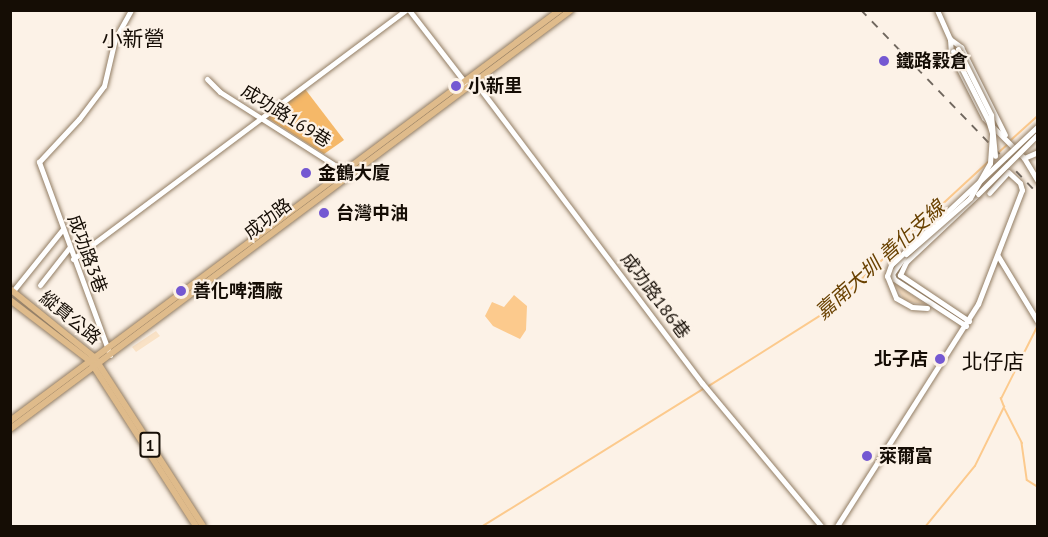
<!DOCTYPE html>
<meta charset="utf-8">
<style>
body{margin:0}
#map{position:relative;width:1048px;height:537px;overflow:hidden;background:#fcf2e7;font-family:"PT Sans","Noto Sans TC",sans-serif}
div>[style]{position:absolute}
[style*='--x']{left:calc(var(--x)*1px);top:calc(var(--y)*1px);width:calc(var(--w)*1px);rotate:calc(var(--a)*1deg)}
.green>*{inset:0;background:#f9e2c6}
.forest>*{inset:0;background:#f5b868}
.water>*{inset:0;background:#fcca8d}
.stream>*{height:1.5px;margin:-0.75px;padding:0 0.75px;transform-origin:0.75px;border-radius:0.75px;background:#fcca8d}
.roads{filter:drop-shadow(0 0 2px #927d64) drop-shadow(0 0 2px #927d64)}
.minor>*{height:5px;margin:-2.5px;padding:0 2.5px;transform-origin:2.5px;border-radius:2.5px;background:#fff}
.major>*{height:6px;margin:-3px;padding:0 3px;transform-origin:3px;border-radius:3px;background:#dfbb8b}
.rail>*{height:1.5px;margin-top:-0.75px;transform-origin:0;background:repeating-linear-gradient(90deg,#6f665d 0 8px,transparent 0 16px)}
.bridges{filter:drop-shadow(0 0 2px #927d64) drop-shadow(0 0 2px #927d64)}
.minor-bridge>*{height:5px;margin:-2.5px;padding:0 2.5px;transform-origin:2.5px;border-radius:2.5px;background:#fff}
.dots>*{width:16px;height:16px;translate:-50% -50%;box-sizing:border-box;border:3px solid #fcf2e7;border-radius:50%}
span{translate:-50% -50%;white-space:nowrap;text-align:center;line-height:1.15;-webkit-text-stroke:4.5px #fcf2e7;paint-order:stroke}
.shield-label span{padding:2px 4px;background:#fcf2e7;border:2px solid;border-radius:4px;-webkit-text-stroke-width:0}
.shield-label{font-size:16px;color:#150d05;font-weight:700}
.poi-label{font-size:18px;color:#150d05;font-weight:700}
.left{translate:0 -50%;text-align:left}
.right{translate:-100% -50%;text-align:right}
.street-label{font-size:18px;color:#150d05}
.water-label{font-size:20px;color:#694100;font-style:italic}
.quarter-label{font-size:21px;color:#150d05}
.frame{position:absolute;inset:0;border:12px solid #150d05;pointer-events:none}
</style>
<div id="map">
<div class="green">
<i style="clip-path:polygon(893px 282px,927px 305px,905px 301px)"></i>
<i style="clip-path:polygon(156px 331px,160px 336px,136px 352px,132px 347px)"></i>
</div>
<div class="forest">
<i style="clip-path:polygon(305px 89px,344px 140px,324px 154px,266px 117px)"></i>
</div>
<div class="water">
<i style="clip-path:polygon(514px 295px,527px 306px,526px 330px,520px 339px,493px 326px,485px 316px,492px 302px,504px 307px)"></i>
</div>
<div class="stream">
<i style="--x:1011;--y:140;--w:36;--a:-42"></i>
<i style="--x:998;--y:153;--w:13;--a:-42"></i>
<i style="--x:709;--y:386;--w:138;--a:-32.3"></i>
<i style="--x:826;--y:312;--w:221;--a:-42.8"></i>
<i style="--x:1005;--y:409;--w:38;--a:63"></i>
<i style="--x:1022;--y:443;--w:37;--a:82"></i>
<i style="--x:1027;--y:480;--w:13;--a:32"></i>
<i style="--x:483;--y:526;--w:259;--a:-31.9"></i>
<i style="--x:926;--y:526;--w:77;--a:-50.8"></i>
<i style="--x:975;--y:466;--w:66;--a:-63.8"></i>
<i style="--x:1004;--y:407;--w:9;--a:-111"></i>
<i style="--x:1001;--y:399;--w:83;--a:-63.4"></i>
</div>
<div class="roads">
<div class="minor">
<i style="--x:409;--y:10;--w:95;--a:52.3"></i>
<i style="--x:937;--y:10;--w:35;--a:66"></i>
<i style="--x:950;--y:39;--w:14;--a:86"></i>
<i style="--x:951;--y:53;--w:73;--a:63.1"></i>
<i style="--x:984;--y:118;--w:57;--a:45"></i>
<i style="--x:1024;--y:158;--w:27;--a:59"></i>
<i style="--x:950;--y:39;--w:14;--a:36"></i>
<i style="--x:961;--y:47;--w:98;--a:63.4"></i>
<i style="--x:472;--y:78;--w:382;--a:53"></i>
<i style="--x:702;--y:383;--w:186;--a:50.2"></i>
<i style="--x:207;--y:79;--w:18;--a:45"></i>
<i style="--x:220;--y:92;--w:151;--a:32.5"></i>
<i style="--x:1024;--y:158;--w:15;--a:-23"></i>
<i style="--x:906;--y:254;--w:24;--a:125"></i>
<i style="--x:892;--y:274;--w:5;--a:68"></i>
<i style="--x:894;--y:279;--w:86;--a:33.1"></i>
<i style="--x:998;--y:256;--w:77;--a:58.8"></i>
<i style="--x:73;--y:259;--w:416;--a:-36.8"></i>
<i style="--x:40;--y:285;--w:47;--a:-51.9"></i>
<i style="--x:13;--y:291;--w:78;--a:-51.2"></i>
<i style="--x:969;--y:321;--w:83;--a:-146.3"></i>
<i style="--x:900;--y:275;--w:14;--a:-65"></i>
<i style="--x:906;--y:262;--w:98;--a:-43.3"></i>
<i style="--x:110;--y:355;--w:206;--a:-110.2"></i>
<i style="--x:39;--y:162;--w:59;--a:-47.1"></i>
<i style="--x:79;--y:119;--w:41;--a:-52.9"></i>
<i style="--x:104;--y:86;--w:48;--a:-76.8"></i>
<i style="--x:115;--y:39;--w:33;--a:-61"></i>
<i style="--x:837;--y:526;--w:263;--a:-57.6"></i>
<i style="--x:978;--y:304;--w:122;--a:-68.9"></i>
<i style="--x:1022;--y:190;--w:7;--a:-106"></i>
<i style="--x:1020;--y:183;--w:16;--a:-137"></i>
<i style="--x:1008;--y:172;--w:28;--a:132"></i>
</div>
<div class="major">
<i style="--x:10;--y:289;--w:108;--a:39"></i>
<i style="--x:94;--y:357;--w:201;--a:57.2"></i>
<i style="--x:10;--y:300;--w:101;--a:37.3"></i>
<i style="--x:90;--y:361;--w:196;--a:57.3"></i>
<i style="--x:10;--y:421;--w:687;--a:-36.77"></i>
<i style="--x:10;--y:429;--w:700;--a:-36.76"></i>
</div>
</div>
<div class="rail">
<i style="--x:861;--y:10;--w:255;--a:46.1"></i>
</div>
<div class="bridges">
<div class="minor-bridge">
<i style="--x:958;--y:49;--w:74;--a:63.4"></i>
<i style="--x:991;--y:115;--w:41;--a:84.4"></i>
<i style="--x:978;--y:194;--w:85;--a:-45"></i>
<i style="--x:906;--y:254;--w:85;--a:-41.2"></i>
<i style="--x:970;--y:198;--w:40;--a:-60.3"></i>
<i style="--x:990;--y:163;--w:30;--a:-86"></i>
<i style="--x:992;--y:133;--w:14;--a:-107"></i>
<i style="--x:988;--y:120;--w:77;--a:-116.9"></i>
<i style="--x:927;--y:308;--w:15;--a:-176"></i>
<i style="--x:912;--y:307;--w:18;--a:-151"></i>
<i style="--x:896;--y:298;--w:24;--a:-112"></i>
<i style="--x:887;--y:276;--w:12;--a:-70"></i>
<i style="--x:891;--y:265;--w:202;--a:-43.4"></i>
</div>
</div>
<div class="dots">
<i style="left:884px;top:61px;background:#7458d2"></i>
<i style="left:456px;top:86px;background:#7458d2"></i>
<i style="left:306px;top:173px;background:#7458d2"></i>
<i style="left:324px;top:213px;background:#7458d2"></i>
<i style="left:181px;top:291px;background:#7458d2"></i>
<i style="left:940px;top:359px;background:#7458d2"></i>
<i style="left:867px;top:456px;background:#7458d2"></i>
</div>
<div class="shield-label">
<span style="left:150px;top:445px">1</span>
</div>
<div class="poi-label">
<span class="left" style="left:896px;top:61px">鐵路穀倉</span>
<span class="left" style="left:468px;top:86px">小新里</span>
<span class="left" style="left:318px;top:173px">金鶴大廈</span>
<span class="left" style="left:336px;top:213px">台灣中油</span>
<span class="left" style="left:193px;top:291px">善化啤酒廠</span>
<span class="right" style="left:928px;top:359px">北子店</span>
<span class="left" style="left:879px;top:456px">萊爾富</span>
</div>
<div class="street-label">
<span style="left:286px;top:116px;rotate:32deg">成功路169巷</span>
<span style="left:268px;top:219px;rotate:-37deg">成功路</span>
<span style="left:87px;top:254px;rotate:70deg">成功路3巷</span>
<span style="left:655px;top:296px;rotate:53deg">成功路186巷</span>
<span style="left:70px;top:318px;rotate:39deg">縱貫公路</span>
</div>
<div class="water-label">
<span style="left:880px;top:260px;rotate:-42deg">嘉南大圳 善化支線</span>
</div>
<div class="quarter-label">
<span style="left:133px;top:39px">小新營</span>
<span style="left:993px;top:362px">北仔店</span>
</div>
<div class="frame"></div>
</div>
